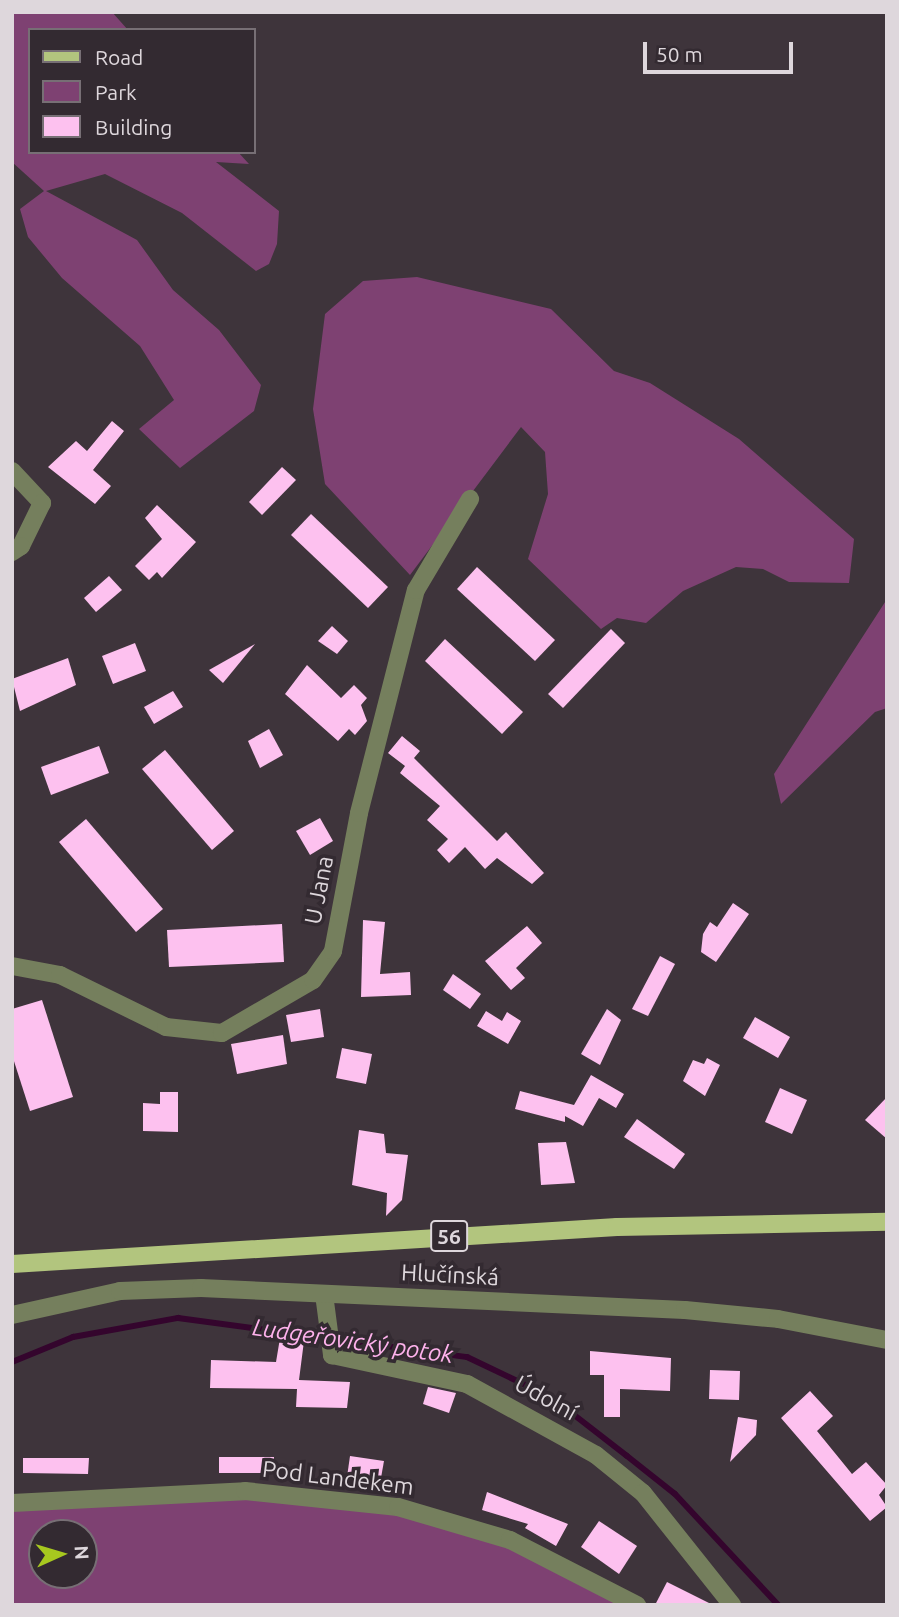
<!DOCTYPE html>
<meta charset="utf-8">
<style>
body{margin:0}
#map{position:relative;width:899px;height:1617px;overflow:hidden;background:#3e343b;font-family:Ubuntu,sans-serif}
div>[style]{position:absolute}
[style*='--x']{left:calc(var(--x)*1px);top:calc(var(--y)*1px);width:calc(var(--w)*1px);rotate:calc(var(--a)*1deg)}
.green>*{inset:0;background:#7e4172}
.stream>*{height:6px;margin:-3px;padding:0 3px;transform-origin:3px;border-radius:3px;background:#34052d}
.building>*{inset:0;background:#fdc1ef}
.minor>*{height:18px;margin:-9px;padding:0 9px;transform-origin:9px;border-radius:9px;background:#757f5d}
.major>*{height:18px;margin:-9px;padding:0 9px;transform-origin:9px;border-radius:9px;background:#b2c57e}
span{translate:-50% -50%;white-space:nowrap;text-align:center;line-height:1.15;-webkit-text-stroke:7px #332a31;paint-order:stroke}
.shield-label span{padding:2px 5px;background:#332a31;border:2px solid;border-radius:5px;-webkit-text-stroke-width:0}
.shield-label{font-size:21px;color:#ded7dc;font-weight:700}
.street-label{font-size:23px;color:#ded7dc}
.water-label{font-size:24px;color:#feb2ec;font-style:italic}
.frame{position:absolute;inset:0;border:14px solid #ded7dc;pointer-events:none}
.legend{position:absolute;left:28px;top:28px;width:228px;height:126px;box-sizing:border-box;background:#332a31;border:2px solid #776f75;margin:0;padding:9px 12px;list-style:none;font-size:21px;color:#ded7dc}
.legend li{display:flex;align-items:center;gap:14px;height:35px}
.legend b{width:35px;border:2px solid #776f75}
.north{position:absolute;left:28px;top:1519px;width:70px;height:70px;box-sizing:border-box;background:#332a31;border:2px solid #776f75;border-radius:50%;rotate:86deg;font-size:19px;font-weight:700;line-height:28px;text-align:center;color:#ded7dc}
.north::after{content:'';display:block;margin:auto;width:24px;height:32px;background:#a7c81f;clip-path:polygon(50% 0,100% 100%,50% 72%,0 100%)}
.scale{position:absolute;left:643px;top:42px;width:150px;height:32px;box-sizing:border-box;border:4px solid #ded7dc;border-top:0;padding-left:9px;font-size:21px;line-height:24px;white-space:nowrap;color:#ded7dc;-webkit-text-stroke:5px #332a31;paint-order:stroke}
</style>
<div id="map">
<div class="green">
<i style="clip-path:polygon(12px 12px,112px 12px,128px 30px,30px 30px,30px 152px,238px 152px,249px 164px,216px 162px,279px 211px,277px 244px,269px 264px,256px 271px,182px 213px,105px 174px,46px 191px,137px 240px,173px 290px,219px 330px,261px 385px,254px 411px,180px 468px,139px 429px,174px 400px,140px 346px,62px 278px,28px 237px,20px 209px,44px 191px,12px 162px)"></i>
<i style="clip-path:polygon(417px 277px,551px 309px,614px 371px,650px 383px,739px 439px,854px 539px,849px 583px,789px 582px,763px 569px,736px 567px,683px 591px,646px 623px,617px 618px,601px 629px,528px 559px,548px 494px,545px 452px,521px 427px,410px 575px,325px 484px,313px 409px,325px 314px,363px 281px)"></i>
<i style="clip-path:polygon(887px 599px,887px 708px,875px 712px,781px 804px,774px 774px)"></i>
<i style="clip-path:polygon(evenodd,246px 1498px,402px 1515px,509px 1548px,626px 1605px,12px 1605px,12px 1510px,246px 1498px,42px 1533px,84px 1533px,84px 1575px,42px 1575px,42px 1533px)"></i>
</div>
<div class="stream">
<i style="--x:12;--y:1362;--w:66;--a:-22.3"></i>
<i style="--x:73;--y:1337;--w:107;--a:-10.3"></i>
<i style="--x:178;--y:1318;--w:292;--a:7.7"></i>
<i style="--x:467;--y:1357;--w:93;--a:25.5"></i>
<i style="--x:551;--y:1397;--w:96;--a:37.8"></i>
<i style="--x:627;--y:1456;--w:61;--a:38.4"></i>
<i style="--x:675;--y:1494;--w:151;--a:47.1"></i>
</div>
<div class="building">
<i style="clip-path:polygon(112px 421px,124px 431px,93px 470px,111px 486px,95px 504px,48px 467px,76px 441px,87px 451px)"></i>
<i style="clip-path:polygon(282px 467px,296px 480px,262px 515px,249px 502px)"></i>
<i style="clip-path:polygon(157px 505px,196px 542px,162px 578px,157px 572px,149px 580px,135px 566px,162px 539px,145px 518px)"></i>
<i style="clip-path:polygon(311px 514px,388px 587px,368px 608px,291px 535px)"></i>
<i style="clip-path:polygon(477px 567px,555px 640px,535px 661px,457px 589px)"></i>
<i style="clip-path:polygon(109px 576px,122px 590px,96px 612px,84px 598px)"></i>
<i style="clip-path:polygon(332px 626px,348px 641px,337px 654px,318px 641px)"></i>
<i style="clip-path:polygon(611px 629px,625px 643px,563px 708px,548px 694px)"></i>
<i style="clip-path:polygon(445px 639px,523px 712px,502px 734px,425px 661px)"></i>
<i style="clip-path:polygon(135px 643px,146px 671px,113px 684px,102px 656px)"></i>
<i style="clip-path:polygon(255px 644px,223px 683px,209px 670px)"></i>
<i style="clip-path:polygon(68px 658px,76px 685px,20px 711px,12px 679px)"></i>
<i style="clip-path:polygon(307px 665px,341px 698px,354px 685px,367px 698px,361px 705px,367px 721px,355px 735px,349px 729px,338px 741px,285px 694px)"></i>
<i style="clip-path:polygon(173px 691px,183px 707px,154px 724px,144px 707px)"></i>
<i style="clip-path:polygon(269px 729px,283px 755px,260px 768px,248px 741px)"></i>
<i style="clip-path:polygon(402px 736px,420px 751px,414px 758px,497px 841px,506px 832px,544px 873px,532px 884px,497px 858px,485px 869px,465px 847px,449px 863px,437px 850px,448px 839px,427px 820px,440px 806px,400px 773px,405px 766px,388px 753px)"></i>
<i style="clip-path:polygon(99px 746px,109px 773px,51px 795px,41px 767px)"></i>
<i style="clip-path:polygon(165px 750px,234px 831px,212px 850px,142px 769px)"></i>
<i style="clip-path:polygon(320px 818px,333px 841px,310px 855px,296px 831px)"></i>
<i style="clip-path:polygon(86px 819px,163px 909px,136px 932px,59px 842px)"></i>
<i style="clip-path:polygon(733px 903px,749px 914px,716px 962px,701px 952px,703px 934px,710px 922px,717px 927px)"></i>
<i style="clip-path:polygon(363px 920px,385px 922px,380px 974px,410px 972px,411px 995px,361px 997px)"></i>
<i style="clip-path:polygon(282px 924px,284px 962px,169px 967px,167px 930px)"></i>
<i style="clip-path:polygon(527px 926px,542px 943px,516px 968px,525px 978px,511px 990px,485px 961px)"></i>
<i style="clip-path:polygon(660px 956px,675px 964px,648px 1016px,632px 1009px)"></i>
<i style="clip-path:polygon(453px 974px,481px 994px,470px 1009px,443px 990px)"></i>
<i style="clip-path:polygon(42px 1000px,73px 1097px,30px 1111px,12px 1055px,12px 1009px)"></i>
<i style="clip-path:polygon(320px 1009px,324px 1037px,291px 1042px,286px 1015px)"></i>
<i style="clip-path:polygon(607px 1009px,621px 1020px,600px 1065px,581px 1054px)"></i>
<i style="clip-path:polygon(486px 1011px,502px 1021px,507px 1012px,521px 1021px,508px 1044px,477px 1026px)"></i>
<i style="clip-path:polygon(755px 1017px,790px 1037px,778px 1058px,743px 1038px)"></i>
<i style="clip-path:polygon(283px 1035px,287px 1064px,237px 1074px,231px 1044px)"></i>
<i style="clip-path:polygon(342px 1048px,372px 1054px,366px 1084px,336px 1078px)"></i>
<i style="clip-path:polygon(707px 1058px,720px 1065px,705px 1096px,683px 1081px,693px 1060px,704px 1064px)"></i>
<i style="clip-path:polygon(591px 1075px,624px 1094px,616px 1108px,599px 1098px,583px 1126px,565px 1116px,565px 1122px,515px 1109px,520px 1091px,574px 1105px)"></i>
<i style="clip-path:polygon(780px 1088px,807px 1100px,792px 1134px,765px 1122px)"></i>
<i style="clip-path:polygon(160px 1092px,178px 1092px,178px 1132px,143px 1131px,143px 1103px,160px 1104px)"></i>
<i style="clip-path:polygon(887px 1097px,887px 1139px,865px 1120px)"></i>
<i style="clip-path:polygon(637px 1119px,685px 1154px,674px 1169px,624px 1137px)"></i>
<i style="clip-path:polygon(359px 1130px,384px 1134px,386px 1153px,408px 1155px,402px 1200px,386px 1216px,387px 1193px,352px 1185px)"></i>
<i style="clip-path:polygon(566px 1142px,575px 1183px,541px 1185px,538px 1143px)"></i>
<i style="clip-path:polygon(280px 1338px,304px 1341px,299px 1380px,350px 1382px,347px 1408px,296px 1407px,297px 1389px,210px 1388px,211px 1360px,276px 1362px)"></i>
<i style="clip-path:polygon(590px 1351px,671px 1358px,670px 1391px,620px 1389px,620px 1417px,604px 1417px,604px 1375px,590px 1375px)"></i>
<i style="clip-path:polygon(710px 1370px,740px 1371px,739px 1400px,709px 1399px)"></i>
<i style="clip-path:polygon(428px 1387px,456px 1393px,449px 1413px,423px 1404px)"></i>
<i style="clip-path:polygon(810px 1391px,833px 1416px,817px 1431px,852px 1474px,866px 1462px,887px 1485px,879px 1495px,887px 1507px,870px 1521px,781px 1418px)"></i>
<i style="clip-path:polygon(738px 1417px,757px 1420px,756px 1435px,730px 1462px)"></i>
<i style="clip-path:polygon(350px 1456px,384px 1461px,379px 1489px,346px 1484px)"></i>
<i style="clip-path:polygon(219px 1457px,274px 1457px,274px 1473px,219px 1473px)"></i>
<i style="clip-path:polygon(23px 1458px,89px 1458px,88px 1474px,23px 1473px)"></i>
<i style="clip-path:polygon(487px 1492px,568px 1524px,556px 1546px,525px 1528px,528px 1524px,482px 1510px)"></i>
<i style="clip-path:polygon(599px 1521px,637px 1546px,619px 1574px,581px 1547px)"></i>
<i style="clip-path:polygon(667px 1582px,713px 1605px,655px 1605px)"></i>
</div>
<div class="minor">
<i style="--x:12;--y:471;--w:44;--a:46.8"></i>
<i style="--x:42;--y:503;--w:48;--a:116"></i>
<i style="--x:21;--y:546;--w:11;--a:146"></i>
<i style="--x:12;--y:966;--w:49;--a:10.6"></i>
<i style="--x:60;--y:975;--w:118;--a:26.1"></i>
<i style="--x:166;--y:1027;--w:56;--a:6.1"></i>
<i style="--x:222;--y:1033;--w:105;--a:-30.2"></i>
<i style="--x:313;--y:980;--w:35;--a:-55"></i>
<i style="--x:333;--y:951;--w:140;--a:-79.3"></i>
<i style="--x:359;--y:813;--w:230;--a:-75.7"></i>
<i style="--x:416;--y:590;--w:106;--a:-59.3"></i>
<i style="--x:324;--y:1294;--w:62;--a:82.5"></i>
<i style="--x:332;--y:1355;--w:138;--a:12.1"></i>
<i style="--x:467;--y:1384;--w:147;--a:28.8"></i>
<i style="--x:596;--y:1455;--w:60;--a:39"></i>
<i style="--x:643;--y:1493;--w:143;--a:51.5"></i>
<i style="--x:12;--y:1315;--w:111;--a:-12.5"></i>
<i style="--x:120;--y:1291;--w:81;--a:-2.1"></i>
<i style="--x:201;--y:1288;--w:484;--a:2.6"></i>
<i style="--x:685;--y:1310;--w:93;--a:5.5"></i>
<i style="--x:778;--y:1319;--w:111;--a:10.9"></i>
<i style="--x:12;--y:1503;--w:233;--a:-2.9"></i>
<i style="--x:245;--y:1491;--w:154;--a:6"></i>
<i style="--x:398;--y:1507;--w:117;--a:16.4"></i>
<i style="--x:510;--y:1540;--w:143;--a:27.1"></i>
</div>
<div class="major">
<i style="--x:12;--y:1264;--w:606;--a:-3.5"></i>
<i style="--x:617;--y:1227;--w:270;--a:-1.1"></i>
</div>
<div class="shield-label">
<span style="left:449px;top:1236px">56</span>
</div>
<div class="street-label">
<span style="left:319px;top:890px;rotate:-79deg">U Jana</span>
<span style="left:450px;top:1275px;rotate:3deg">Hlučínská</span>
<span style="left:546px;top:1398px;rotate:29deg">Údolní</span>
<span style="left:338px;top:1478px;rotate:7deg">Pod Landekem</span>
</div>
<div class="water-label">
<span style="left:353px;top:1341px;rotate:8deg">Ludgeřovický potok</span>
</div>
<div class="frame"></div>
<ul class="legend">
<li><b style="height:9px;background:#b2c57e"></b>Road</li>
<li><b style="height:19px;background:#7e4172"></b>Park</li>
<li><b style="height:19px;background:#fdc1ef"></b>Building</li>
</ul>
<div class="north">N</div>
<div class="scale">50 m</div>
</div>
